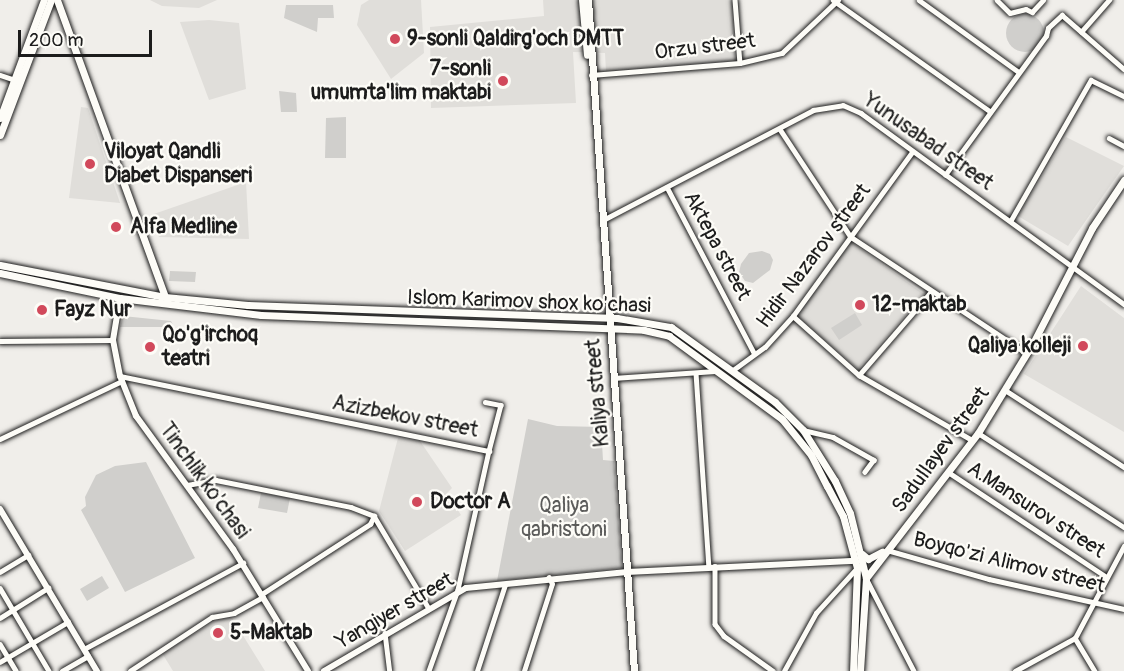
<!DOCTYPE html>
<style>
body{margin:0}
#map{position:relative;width:1124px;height:671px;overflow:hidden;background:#f0eeea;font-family:Pangolin,sans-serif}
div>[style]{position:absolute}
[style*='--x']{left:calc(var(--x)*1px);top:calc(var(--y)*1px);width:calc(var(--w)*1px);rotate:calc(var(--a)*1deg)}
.built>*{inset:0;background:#e0deda}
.green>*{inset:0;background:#d0cfcc}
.round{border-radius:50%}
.roads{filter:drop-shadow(0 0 2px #1c1c1c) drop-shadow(0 0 2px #1c1c1c)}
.minor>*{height:4.5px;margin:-2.25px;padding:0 2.25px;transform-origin:2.25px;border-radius:2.25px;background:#fdfcf7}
.tertiary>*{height:6px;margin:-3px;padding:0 3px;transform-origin:3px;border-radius:3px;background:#fdfcf7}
.secondary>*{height:7px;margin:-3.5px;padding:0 3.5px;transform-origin:3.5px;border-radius:3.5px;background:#fdfcf7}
.dots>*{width:16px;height:16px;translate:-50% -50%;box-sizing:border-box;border:3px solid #fdfcf7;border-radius:50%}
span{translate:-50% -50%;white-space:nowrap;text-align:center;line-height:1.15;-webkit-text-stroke:4.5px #fdfcf7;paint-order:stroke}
.poi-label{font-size:21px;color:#1c1c1c;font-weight:700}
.left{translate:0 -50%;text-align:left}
.right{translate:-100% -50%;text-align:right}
.street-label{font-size:21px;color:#1c1c1c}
.park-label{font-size:21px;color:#5b5b5a}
.scale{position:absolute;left:18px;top:30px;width:134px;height:27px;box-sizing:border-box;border:3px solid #1c1c1c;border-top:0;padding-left:8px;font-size:18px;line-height:21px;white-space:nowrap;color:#1c1c1c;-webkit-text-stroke:4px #fdfcf7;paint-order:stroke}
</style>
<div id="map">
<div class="built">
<i style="clip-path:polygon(150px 0,217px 0,199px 8px,162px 6px)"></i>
<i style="clip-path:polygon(369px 0,421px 0,424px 53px,391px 79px,357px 25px,361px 5px)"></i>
<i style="clip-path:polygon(543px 0,732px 0,735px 61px,606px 72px,605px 53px,573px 52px,576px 103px,431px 108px,430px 27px,544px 16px)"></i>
<i style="clip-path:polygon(209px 20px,239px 23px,246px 89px,209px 100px,180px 22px)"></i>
<i style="clip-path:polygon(81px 107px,88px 108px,120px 203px,69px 198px)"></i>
<i style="clip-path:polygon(1066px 137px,1124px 166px,1068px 246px,1018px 216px)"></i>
<i style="clip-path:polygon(246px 182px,249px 239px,159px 237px,151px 215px)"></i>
<i style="clip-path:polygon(851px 242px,924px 294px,858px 369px,797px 316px)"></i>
<i style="clip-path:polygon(1081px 286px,1124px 318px,1124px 432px,1024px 374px)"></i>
<i style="clip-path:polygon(398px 438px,420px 441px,452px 488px,447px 493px,461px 515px,405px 551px,379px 511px)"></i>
<i style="clip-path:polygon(229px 613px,265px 671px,173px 671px,162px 653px)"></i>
</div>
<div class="green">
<i style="clip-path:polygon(286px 5px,333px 5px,334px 18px,318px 18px,317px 32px,284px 18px)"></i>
<i class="round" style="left:1006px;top:14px;width:38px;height:38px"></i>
<i style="clip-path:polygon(279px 91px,296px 93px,297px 112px,281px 112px)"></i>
<i style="clip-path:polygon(346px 117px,346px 158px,325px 158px,326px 118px)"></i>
<i style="clip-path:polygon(762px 251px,770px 254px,773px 260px,770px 270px,753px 283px,745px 281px,739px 272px,741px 264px,749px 253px)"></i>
<i style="clip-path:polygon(170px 271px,196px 272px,195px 282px,169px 281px)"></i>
<i style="clip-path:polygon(855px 313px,862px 325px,839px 340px,831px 328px)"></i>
<i style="clip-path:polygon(123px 316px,171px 321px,174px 327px,120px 327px)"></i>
<i style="clip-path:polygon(528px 419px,557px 426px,601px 427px,603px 460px,614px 461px,622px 568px,497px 581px)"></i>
<i style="clip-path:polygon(146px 462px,195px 558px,125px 592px,81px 510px,86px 506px,85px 497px,96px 475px,115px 466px)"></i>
<i style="clip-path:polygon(261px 493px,290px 498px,287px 513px,258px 508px)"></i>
<i style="clip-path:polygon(102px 576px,109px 588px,87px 601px,80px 589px)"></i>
</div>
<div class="roads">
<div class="minor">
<i style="--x:735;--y:0;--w:63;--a:85.5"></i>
<i style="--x:833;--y:0;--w:192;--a:35.3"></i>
<i style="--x:919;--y:0;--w:123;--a:35.8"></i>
<i style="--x:997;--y:0;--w:18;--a:45"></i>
<i style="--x:1010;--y:13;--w:16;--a:-14"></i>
<i style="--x:1026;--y:9;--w:7;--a:27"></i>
<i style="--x:1032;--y:12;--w:16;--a:-47"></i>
<i style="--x:1081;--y:32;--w:43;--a:-48.8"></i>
<i style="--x:0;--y:75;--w:16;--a:18"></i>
<i style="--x:591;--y:75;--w:149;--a:-4.6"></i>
<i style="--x:740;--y:63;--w:43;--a:-13.4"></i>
<i style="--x:782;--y:53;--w:77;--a:-43.4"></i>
<i style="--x:780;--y:129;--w:129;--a:56.7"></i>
<i style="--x:851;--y:237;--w:210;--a:33.5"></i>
<i style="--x:1109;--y:138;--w:17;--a:28"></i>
<i style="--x:945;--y:175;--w:172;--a:-54"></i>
<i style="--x:1046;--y:36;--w:8;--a:-76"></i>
<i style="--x:1048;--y:28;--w:19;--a:-43"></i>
<i style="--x:1062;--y:15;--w:82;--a:41.1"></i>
<i style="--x:667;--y:187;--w:187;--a:62.3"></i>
<i style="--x:603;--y:220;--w:237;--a:-27.6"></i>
<i style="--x:813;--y:110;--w:30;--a:-9"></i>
<i style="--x:843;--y:105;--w:20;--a:24"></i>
<i style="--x:861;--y:113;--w:325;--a:36"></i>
<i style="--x:1011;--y:220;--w:161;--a:-60.3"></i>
<i style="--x:1091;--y:80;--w:37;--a:26"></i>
<i style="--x:793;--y:316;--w:89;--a:41.8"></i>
<i style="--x:859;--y:375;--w:130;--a:29.9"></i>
<i style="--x:0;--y:341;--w:113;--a:-0.5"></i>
<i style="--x:733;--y:370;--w:39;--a:-36"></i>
<i style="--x:765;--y:347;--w:42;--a:-47.9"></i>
<i style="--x:793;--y:316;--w:203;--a:-54"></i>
<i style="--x:696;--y:373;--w:194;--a:86.2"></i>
<i style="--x:859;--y:375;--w:108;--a:-49.1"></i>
<i style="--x:120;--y:376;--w:377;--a:11.5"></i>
<i style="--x:489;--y:451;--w:142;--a:102.6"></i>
<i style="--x:458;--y:590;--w:86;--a:109.7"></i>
<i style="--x:613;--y:378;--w:102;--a:-3.9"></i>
<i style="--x:1005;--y:390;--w:142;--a:32.9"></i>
<i style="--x:485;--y:402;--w:16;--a:11"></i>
<i style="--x:501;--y:405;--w:48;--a:104.6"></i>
<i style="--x:803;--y:430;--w:31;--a:13"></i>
<i style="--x:833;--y:437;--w:47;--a:29.3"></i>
<i style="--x:874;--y:460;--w:15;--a:127"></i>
<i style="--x:978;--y:433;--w:174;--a:32.8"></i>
<i style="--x:0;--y:439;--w:135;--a:-25.4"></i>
<i style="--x:948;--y:472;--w:188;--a:33.5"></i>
<i style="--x:187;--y:485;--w:29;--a:-10"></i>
<i style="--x:216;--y:480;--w:138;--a:11.3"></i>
<i style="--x:351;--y:507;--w:25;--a:21"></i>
<i style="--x:887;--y:550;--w:106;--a:15.9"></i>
<i style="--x:989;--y:579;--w:138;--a:12.5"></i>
<i style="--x:715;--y:566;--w:58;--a:90"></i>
<i style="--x:715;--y:624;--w:15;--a:53"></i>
<i style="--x:724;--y:636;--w:60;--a:35.5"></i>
<i style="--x:0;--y:572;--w:33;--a:-31"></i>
<i style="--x:867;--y:580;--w:102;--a:62.7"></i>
<i style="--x:0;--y:588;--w:96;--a:59.4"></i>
<i style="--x:262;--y:594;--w:129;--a:-32.9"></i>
<i style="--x:370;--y:524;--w:9;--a:-63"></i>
<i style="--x:374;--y:516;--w:106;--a:59.3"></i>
<i style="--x:0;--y:618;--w:57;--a:-32"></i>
<i style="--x:385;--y:633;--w:38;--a:83"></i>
<i style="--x:1075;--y:638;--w:39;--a:59"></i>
<i style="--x:0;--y:644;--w:31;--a:59"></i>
<i style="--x:84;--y:649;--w:181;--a:-28.4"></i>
<i style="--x:0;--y:662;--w:79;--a:-30.5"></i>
<i style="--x:62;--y:671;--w:30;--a:-30"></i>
<i style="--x:130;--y:671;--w:98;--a:-33.4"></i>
<i style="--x:212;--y:617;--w:22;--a:-10"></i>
<i style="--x:234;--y:613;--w:33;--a:-29"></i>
<i style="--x:477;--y:671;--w:90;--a:-72"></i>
<i style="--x:524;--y:671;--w:91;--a:-72.2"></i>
<i style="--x:552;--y:584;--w:7;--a:-117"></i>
<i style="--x:784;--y:671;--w:66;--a:-61.1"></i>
<i style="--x:816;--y:613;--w:59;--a:-47.7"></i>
<i style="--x:1015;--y:671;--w:68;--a:-28.8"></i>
<i style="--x:1075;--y:638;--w:104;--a:-62"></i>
</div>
<div class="tertiary">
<i style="--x:120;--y:298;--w:43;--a:99.5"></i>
<i style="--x:113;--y:340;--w:37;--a:79"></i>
<i style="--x:120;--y:376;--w:43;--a:68.2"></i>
<i style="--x:136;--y:416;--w:165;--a:53.9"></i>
<i style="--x:233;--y:549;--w:143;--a:58.4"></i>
<i style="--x:0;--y:509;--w:189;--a:59.1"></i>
<i style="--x:324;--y:671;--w:164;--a:-30.3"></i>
<i style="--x:466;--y:588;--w:162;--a:-5.7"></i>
<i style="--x:627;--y:572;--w:229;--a:-2.8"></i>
</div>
<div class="secondary">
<i style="--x:57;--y:0;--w:316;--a:70"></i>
<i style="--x:582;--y:0;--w:55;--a:84.8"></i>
<i style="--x:588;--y:0;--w:673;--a:86.08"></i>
<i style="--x:0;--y:118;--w:126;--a:-69.6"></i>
<i style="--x:0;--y:135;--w:144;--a:-69.3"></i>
<i style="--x:0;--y:265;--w:168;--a:11"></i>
<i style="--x:165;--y:297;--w:83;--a:5.5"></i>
<i style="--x:248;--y:305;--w:369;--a:2"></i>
<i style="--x:617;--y:318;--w:55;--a:9.5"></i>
<i style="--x:671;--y:327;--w:128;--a:35.8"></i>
<i style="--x:775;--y:402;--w:40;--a:45"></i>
<i style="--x:803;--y:430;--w:60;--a:57.9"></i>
<i style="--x:835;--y:481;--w:35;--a:65"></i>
<i style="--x:850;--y:513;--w:67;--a:76.2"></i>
<i style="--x:866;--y:578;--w:93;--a:93.7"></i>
<i style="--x:0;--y:273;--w:123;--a:11.8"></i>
<i style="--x:120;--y:298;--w:142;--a:6.9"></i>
<i style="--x:261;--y:315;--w:383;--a:2.2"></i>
<i style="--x:644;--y:330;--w:26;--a:13"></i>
<i style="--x:669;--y:336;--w:140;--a:36.3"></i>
<i style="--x:782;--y:419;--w:46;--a:51.1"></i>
<i style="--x:811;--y:455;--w:35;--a:63"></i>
<i style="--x:827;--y:486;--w:34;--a:62"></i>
<i style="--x:843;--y:516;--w:54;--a:74.9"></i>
<i style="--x:857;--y:568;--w:103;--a:92.2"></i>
<i style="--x:862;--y:554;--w:8;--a:40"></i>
<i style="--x:868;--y:559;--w:16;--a:-27"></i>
<i style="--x:866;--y:578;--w:183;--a:-52.3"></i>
<i style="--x:978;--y:433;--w:105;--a:-58.6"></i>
<i style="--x:1033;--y:343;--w:129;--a:-62.8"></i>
<i style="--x:1092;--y:228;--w:58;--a:-56.3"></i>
</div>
</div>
<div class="dots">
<i style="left:395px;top:39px;background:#d1495b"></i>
<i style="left:503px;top:81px;background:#d1495b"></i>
<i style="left:90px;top:164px;background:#d1495b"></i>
<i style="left:116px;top:227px;background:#d1495b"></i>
<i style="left:860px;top:305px;background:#d1495b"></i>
<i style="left:42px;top:310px;background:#d1495b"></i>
<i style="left:1083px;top:346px;background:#d1495b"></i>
<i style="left:150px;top:347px;background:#d1495b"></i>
<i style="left:417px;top:502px;background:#d1495b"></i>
<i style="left:218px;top:633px;background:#d1495b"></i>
</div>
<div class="poi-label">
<span class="left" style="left:407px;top:39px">9-sonli Qaldirg'och DMTT</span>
<span class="right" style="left:491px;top:81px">7-sonli<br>umumta'lim maktabi</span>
<span class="left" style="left:104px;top:164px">Viloyat Qandli<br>Diabet Dispanseri</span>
<span class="left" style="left:130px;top:227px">Alfa Medline</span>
<span class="left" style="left:872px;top:305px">12-maktab</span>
<span class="left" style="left:54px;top:310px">Fayz Nur</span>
<span class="left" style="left:162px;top:347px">Qo'g'irchoq<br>teatri</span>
<span class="right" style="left:1071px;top:346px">Qaliya kolleji</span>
<span class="left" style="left:430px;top:502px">Doctor A</span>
<span class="left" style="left:230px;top:633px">5-Maktab</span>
</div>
<div class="street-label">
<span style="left:705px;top:47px;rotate:-7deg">Orzu street</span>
<span style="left:928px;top:142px;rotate:35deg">Yunusabad street</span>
<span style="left:717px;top:246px;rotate:62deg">Aktepa street</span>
<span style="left:814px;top:256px;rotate:-53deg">Hidir Nazarov street</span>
<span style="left:529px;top:302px;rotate:2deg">Islom Karimov shox ko'chasi</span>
<span style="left:598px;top:393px;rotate:-95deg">Kaliya street</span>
<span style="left:405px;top:417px;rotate:11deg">Azizbekov street</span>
<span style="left:941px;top:450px;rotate:-54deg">Sadullayev street</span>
<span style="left:204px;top:481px;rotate:54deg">Tinchlik ko'chasi</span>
<span style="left:1036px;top:510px;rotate:33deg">A.Mansurov street</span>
<span style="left:1009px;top:563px;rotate:14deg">Boyqo'zi Alimov street</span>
<span style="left:395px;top:611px;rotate:-30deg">Yangiyer street</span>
</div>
<div class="park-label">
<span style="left:564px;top:518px">Qaliya<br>qabristoni</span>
</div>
<div class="scale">200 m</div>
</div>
